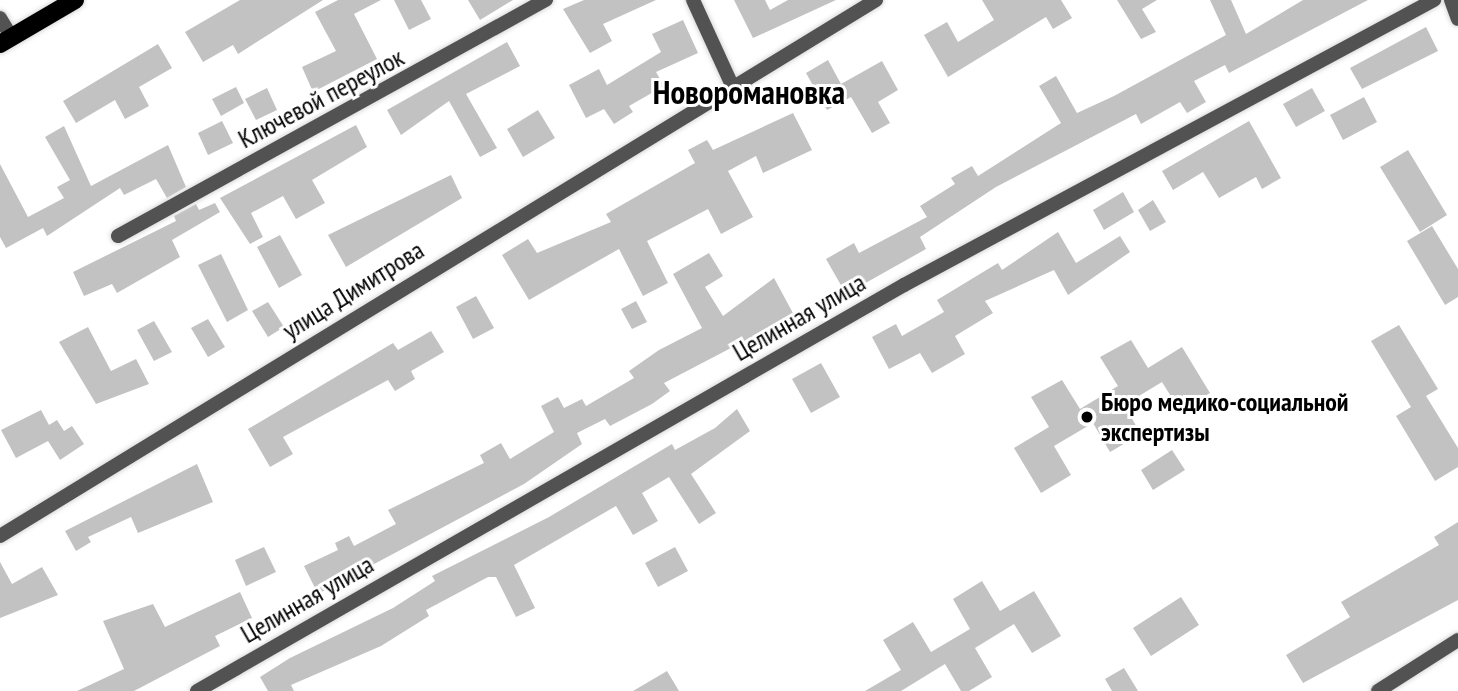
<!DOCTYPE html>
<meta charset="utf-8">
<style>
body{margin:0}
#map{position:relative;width:1458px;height:691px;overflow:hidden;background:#fff;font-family:"PT Sans Narrow",sans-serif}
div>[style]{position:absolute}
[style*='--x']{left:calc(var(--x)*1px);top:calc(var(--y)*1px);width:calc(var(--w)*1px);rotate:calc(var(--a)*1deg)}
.building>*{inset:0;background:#c2c2c2}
.roads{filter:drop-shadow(0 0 2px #dbdbdb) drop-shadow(0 0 2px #dbdbdb)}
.minor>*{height:14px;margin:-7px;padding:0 7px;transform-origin:7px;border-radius:7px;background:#525252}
.tertiary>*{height:14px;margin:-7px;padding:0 7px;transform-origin:7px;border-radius:7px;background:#525252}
.primary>*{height:18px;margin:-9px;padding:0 9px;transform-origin:9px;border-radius:9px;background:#000}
.dots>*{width:19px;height:19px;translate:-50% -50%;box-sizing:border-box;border:4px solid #fff;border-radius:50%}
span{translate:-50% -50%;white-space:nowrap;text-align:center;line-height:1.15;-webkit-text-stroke:6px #fff;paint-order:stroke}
.street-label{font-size:26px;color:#000}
.poi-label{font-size:26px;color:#000;font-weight:700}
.left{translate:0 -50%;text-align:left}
.district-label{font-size:33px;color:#000;font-weight:700}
</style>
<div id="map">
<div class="building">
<i style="clip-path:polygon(240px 0,323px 0,238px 54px,233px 45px,203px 62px,185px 32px)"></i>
<i style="clip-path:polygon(338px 0,381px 0,354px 14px,377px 59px,313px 92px,302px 67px,336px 51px,315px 12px)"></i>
<i style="clip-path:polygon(394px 0,421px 0,431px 19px,409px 30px)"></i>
<i style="clip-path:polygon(468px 0,513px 0,480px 20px)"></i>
<i style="clip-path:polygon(584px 0,656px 0,603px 24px,612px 41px,590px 53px,563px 9px)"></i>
<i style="clip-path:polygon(734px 0,765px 0,770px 10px,788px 0,836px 0,753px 38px)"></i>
<i style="clip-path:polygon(982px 0,1061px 0,1072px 18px,1053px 29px,1046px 17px,948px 77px,924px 35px,947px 22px,958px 42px,994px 20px)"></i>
<i style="clip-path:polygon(1117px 0,1157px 0,1142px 9px,1156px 32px,1141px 39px)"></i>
<i style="clip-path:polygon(1210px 0,1231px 0,1246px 34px,1303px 0,1368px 0,1229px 73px,1225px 65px,1194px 81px,1206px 102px,1187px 113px,1180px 102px,1141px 124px,1136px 114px,996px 187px,920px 237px,926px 249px,846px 294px,826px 259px,854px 243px,859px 253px,927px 217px,920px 206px,955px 184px,951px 178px,972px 166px,978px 176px,1061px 123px,1039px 86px,1056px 76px,1077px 113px,1114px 96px,1226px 35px)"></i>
<i style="clip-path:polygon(683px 20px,698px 53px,656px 72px,664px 86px,629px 106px,633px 112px,614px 124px,604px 109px,586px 118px,569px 85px,599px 69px,607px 85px,661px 52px,652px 34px)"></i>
<i style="clip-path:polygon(1426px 27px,1438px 51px,1362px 89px,1350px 68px)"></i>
<i style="clip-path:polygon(507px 42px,520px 66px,466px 94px,497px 148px,480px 157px,449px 101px,401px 135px,387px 110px)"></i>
<i style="clip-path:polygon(158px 44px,172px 68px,139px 87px,149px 106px,125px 119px,115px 100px,76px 123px,63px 101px)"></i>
<i style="clip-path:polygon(828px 60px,841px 84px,882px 61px,898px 90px,878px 102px,890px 123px,872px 133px,851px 97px,827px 110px,806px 73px)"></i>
<i style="clip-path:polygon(236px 87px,244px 103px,221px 116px,212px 99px)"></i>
<i style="clip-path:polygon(267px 88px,277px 110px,256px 120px,245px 99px)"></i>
<i style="clip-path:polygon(1312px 88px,1325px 111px,1296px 127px,1283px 104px)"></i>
<i style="clip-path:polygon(1364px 97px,1377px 122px,1343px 140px,1330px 115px)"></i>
<i style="clip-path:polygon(538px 110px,555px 138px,523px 157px,507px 129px)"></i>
<i style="clip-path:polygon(793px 113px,812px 150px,763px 173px,756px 156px,728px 171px,753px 217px,721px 234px,708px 209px,647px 241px,668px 283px,643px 296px,619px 249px,529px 300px,502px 255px,528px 239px,537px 253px,611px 222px,606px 214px,695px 163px,688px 150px,707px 140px,713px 150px)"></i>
<i style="clip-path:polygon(222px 121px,233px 143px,208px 155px,198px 133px)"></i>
<i style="clip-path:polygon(1249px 121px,1281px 178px,1262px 189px,1256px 177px,1219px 198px,1203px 172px,1173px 190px,1162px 171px)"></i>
<i style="clip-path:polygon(356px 125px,367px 147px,312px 180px,325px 203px,296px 219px,283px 196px,251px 213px,263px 237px,250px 244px,220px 198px)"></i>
<i style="clip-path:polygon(64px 126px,91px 186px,168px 145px,186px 187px,167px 198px,156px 179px,124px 195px,120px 188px,47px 236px,43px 228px,6px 248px,0 237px,0 164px,28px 217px,64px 198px,57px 187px,70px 180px,45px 137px)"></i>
<i style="clip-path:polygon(1408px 150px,1447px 215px,1420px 232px,1380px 167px)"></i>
<i style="clip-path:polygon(451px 175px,462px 198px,346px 267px,328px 235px)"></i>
<i style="clip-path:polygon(1123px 192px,1134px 212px,1104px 230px,1093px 210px)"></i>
<i style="clip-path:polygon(1153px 200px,1166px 222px,1150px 231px,1138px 210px)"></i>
<i style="clip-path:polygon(215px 203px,220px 212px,172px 240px,180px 257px,117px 293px,112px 284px,84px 296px,73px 272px,176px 221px,174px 216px,196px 204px,199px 210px)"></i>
<i style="clip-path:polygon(1432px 226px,1458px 269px,1458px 297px,1445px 305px,1407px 241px)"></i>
<i style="clip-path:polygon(1058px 232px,1076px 263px,1120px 236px,1130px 252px,1068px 295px,1054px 270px,985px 301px,993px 313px,955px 336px,965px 354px,932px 373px,920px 353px,889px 369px,872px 337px,896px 324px,902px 336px,944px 312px,937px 300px,998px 263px,1002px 270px)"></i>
<i style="clip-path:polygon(280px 235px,302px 275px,279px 288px,257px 247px)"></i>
<i style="clip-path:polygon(709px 253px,723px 276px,705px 287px,723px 316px,774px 278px,794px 315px,664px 383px,670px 391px,652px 404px,610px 426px,605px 419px,577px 433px,582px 444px,524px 484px,318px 594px,304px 566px,338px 550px,335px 543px,349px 536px,354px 546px,396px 524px,388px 510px,484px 463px,480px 455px,501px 443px,510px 459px,554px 432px,541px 406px,558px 397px,564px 408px,582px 399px,586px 406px,634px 378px,629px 371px,659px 350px,702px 328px,673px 274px)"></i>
<i style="clip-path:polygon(221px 254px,248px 310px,227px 322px,198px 265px)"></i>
<i style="clip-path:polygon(476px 296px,494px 328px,473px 339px,456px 307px)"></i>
<i style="clip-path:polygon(636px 301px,647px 322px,632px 329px,621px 309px)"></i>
<i style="clip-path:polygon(268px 302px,284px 327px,268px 337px,252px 311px)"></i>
<i style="clip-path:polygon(208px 319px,225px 347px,208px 357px,191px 328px)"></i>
<i style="clip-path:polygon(154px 321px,172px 352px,154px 361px,137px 330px)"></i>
<i style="clip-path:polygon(1399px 325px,1438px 389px,1426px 396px,1458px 448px,1458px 467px,1435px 481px,1396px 416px,1411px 407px,1371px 341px)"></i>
<i style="clip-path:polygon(88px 327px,111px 371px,136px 359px,149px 384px,96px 404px,59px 342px)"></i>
<i style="clip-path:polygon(431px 331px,444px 352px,411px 371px,415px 379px,395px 391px,388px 380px,283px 437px,293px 454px,270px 467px,248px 429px,393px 343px,398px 350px)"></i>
<i style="clip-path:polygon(1131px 340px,1148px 368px,1182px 347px,1210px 393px,1180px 411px,1162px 382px,1124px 405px,1141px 434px,1110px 452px,1093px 423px,1054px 446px,1071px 475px,1041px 493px,1014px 448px,1049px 427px,1031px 397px,1062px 380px,1080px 409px,1118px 386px,1100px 357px)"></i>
<i style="clip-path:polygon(821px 363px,840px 397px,811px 413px,792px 379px)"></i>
<i style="clip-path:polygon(737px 409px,750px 431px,691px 474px,716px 513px,699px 524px,669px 477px,642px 493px,658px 521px,633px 535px,616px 506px,514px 565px,535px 608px,516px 617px,496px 577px,488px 577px,426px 610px,429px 616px,381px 646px,291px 685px,294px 691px,268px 691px,260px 677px,290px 658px,393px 608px,435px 581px,432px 576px,549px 517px,672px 444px,675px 450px,715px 428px)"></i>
<i style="clip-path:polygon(41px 410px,49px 425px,57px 420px,64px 431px,72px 426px,84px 444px,60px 460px,48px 441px,16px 458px,1px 430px)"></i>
<i style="clip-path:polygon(1172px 450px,1185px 470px,1153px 490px,1141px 470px)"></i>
<i style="clip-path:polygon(197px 464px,213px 502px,138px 533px,131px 517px,88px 537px,91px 542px,76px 551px,65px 531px)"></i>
<i style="clip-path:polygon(1458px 522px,1458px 600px,1303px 683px,1286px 655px,1350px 617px,1341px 602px,1439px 545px,1434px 537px)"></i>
<i style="clip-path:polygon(264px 547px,276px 572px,246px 586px,235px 560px)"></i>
<i style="clip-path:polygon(675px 547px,688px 571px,658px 587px,645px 563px)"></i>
<i style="clip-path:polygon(0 562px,12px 584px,42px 567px,58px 595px,0 618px)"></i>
<i style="clip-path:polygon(982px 581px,1000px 611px,1034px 591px,1061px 636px,1032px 653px,1014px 624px,975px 648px,992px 677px,969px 691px,961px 691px,945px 664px,901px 691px,865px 691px,901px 670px,883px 640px,913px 622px,931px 652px,970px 629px,953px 599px)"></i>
<i style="clip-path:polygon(240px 592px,252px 618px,215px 636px,220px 646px,134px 691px,77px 691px,124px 669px,103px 621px,153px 604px,165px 627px)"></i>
<i style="clip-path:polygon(1181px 597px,1199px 625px,1151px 656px,1133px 628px)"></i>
<i style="clip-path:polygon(1124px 668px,1138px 691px,1112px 691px,1105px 679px)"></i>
<i style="clip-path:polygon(667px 671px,679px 691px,633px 691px)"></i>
</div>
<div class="roads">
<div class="minor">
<i style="--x:693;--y:0;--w:94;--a:65.4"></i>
<i style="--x:0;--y:18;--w:23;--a:59"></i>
<i style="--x:118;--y:236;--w:489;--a:-28.9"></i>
<i style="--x:0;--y:536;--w:1027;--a:-31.46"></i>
<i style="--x:197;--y:691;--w:815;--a:-29.87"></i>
<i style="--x:904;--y:285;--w:602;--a:-28.27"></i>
<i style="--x:1378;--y:691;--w:95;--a:-32.5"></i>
</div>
<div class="tertiary">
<i style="--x:1451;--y:0;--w:20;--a:70"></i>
</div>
<div class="primary">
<i style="--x:0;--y:44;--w:87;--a:-30.4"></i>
</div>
</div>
<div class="dots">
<i style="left:1087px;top:417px;background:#000"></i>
</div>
<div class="street-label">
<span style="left:321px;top:98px;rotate:-28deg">Ключевой переулок</span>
<span style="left:353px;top:290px;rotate:-32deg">улица Димитрова</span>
<span style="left:799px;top:317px;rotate:-30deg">Целинная улица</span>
<span style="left:307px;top:599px;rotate:-30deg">Целинная улица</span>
</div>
<div class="poi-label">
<span class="left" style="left:1101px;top:417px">Бюро медико-социальной<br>экспертизы</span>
</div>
<div class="district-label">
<span style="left:749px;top:92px">Новоромановка</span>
</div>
</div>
